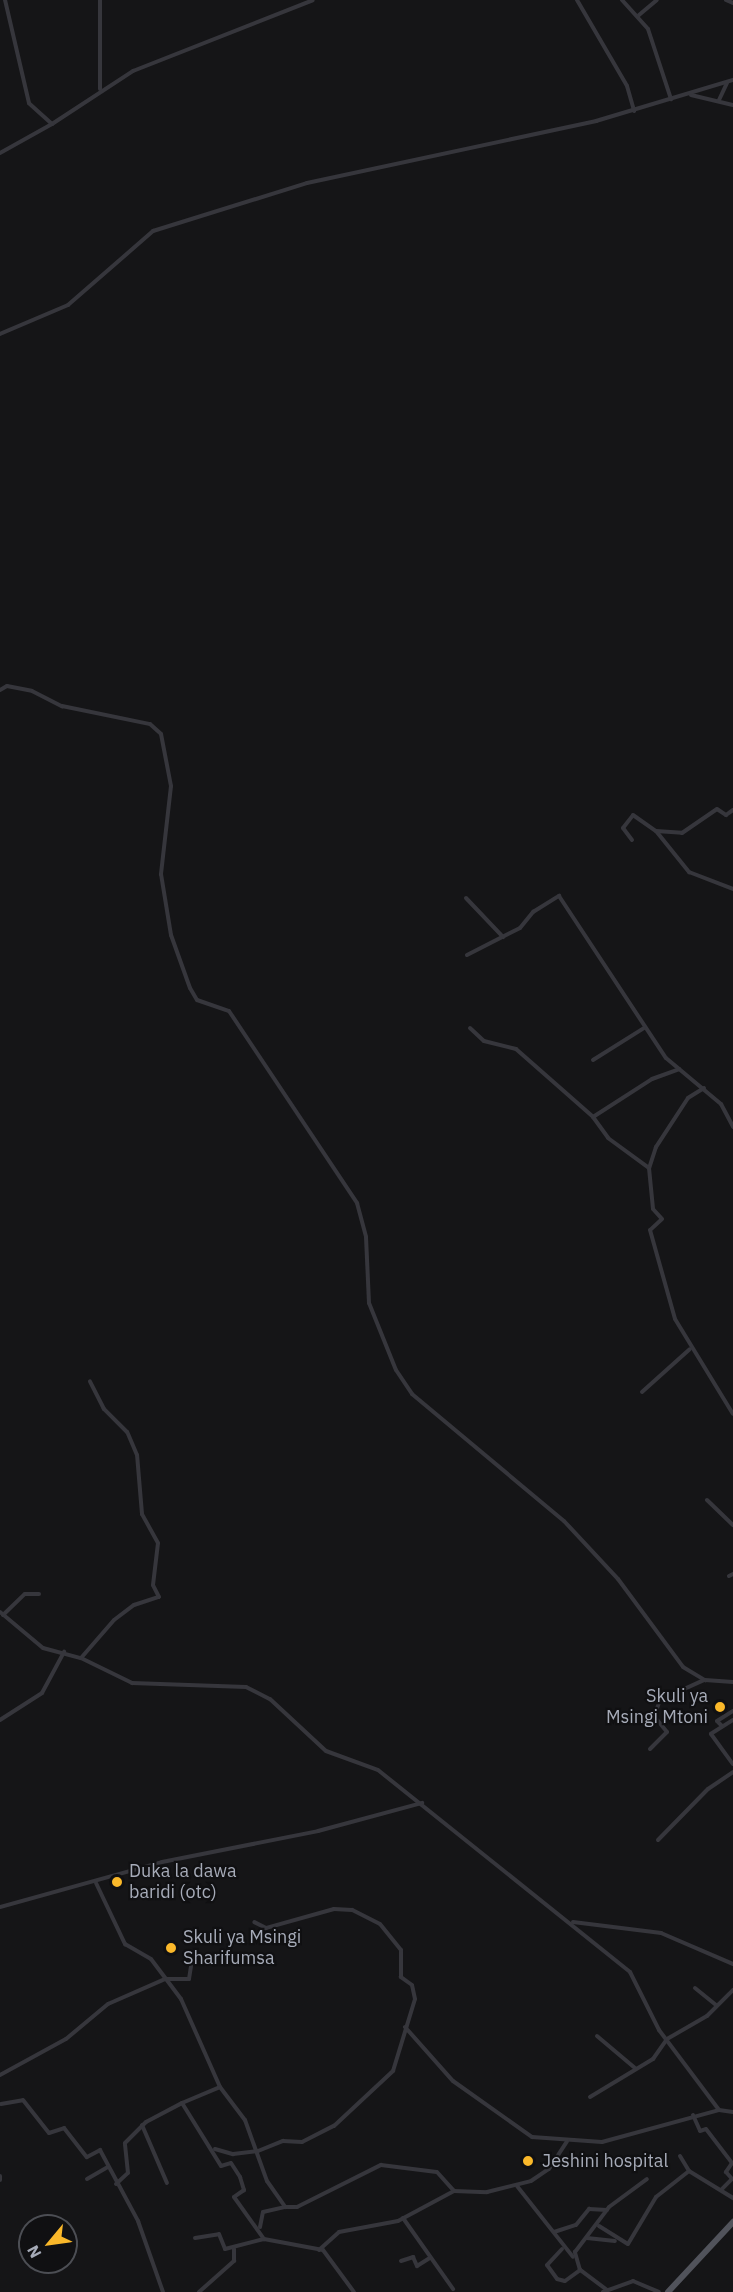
<!DOCTYPE html>
<style>
body{margin:0}
#map{position:relative;width:733px;height:2292px;overflow:hidden;background:#151517;font-family:"IBM Plex Sans",sans-serif}
div>[style]{position:absolute}
[style*='--x']{left:calc(var(--x)*1px);top:calc(var(--y)*1px);width:calc(var(--w)*1px);rotate:calc(var(--a)*1deg)}
.street>*{height:4px;margin:-2px;padding:0 2px;transform-origin:2px;border-radius:2px;background:#36363c}
.primary>*{height:6px;margin:-3px;padding:0 3px;transform-origin:3px;border-radius:3px;background:#51535b}
.dots>*{width:16px;height:16px;translate:-50% -50%;box-sizing:border-box;border:3px solid #101012;border-radius:50%}
span{translate:-50% -50%;white-space:nowrap;text-align:center;line-height:1.15;-webkit-text-stroke:4.5px #101012;paint-order:stroke}
.poi-label{font-size:18px;color:#a6abb8}
.right{translate:-100% -50%;text-align:right}
.left{translate:0 -50%;text-align:left}
.north{position:absolute;left:18px;top:2214px;width:60px;height:60px;box-sizing:border-box;background:#101012;border:2px solid #4c4e54;border-radius:50%;rotate:241deg;font-size:16px;font-weight:700;line-height:24px;text-align:center;color:#a6abb8}
.north::after{content:'';display:block;margin:auto;width:21px;height:27px;background:#fab82a;clip-path:polygon(50% 0,100% 100%,50% 72%,0 100%)}
</style>
<div id="map">
<div class="street">
<i style="--x:100;--y:0;--w:89;--a:90"></i>
<i style="--x:577;--y:0;--w:99;--a:59.8"></i>
<i style="--x:627;--y:86;--w:26;--a:74"></i>
<i style="--x:622;--y:0;--w:39;--a:48"></i>
<i style="--x:648;--y:29;--w:74;--a:71.8"></i>
<i style="--x:726;--y:0;--w:8;--a:23"></i>
<i style="--x:639;--y:15;--w:23;--a:-40"></i>
<i style="--x:691;--y:95;--w:43;--a:13.4"></i>
<i style="--x:719;--y:100;--w:19;--a:-65"></i>
<i style="--x:52;--y:124;--w:97;--a:-33.2"></i>
<i style="--x:133;--y:71;--w:193;--a:-21.5"></i>
<i style="--x:0;--y:153;--w:60;--a:-29.1"></i>
<i style="--x:52;--y:124;--w:31;--a:-138"></i>
<i style="--x:29;--y:103;--w:106;--a:-103.1"></i>
<i style="--x:0;--y:334;--w:74;--a:-23.1"></i>
<i style="--x:68;--y:305;--w:113;--a:-41"></i>
<i style="--x:153;--y:231;--w:161;--a:-17.3"></i>
<i style="--x:307;--y:183;--w:296;--a:-12.1"></i>
<i style="--x:596;--y:121;--w:143;--a:-16.7"></i>
<i style="--x:0;--y:690;--w:8;--a:-30"></i>
<i style="--x:7;--y:686;--w:25;--a:11"></i>
<i style="--x:32;--y:691;--w:34;--a:27"></i>
<i style="--x:62;--y:706;--w:90;--a:11.6"></i>
<i style="--x:150;--y:724;--w:15;--a:42"></i>
<i style="--x:161;--y:734;--w:53;--a:79.1"></i>
<i style="--x:171;--y:786;--w:89;--a:96.5"></i>
<i style="--x:161;--y:874;--w:62;--a:80.7"></i>
<i style="--x:171;--y:935;--w:56;--a:70.3"></i>
<i style="--x:190;--y:988;--w:14;--a:60"></i>
<i style="--x:197;--y:1000;--w:34;--a:19"></i>
<i style="--x:229;--y:1011;--w:231;--a:56.3"></i>
<i style="--x:357;--y:1203;--w:35;--a:75"></i>
<i style="--x:366;--y:1237;--w:66;--a:87.4"></i>
<i style="--x:369;--y:1303;--w:72;--a:68.1"></i>
<i style="--x:396;--y:1370;--w:29;--a:56"></i>
<i style="--x:412;--y:1394;--w:198;--a:39.9"></i>
<i style="--x:564;--y:1521;--w:79;--a:47"></i>
<i style="--x:618;--y:1579;--w:109;--a:53.5"></i>
<i style="--x:683;--y:1667;--w:26;--a:31"></i>
<i style="--x:705;--y:1680;--w:28;--a:4"></i>
<i style="--x:656;--y:831;--w:26;--a:4"></i>
<i style="--x:682;--y:833;--w:42;--a:-34.4"></i>
<i style="--x:717;--y:809;--w:11;--a:34"></i>
<i style="--x:726;--y:815;--w:9;--a:-36"></i>
<i style="--x:632;--y:840;--w:15;--a:-127"></i>
<i style="--x:623;--y:828;--w:16;--a:-52"></i>
<i style="--x:633;--y:815;--w:28;--a:35"></i>
<i style="--x:656;--y:831;--w:53;--a:51.2"></i>
<i style="--x:689;--y:872;--w:47;--a:21.1"></i>
<i style="--x:466;--y:898;--w:54;--a:46.5"></i>
<i style="--x:467;--y:955;--w:59;--a:-27"></i>
<i style="--x:520;--y:928;--w:21;--a:-51"></i>
<i style="--x:533;--y:912;--w:31;--a:-32"></i>
<i style="--x:559;--y:896;--w:194;--a:56.6"></i>
<i style="--x:666;--y:1058;--w:72;--a:39.9"></i>
<i style="--x:721;--y:1104;--w:26;--a:62"></i>
<i style="--x:470;--y:1028;--w:19;--a:43"></i>
<i style="--x:484;--y:1041;--w:33;--a:14"></i>
<i style="--x:516;--y:1049;--w:103;--a:41.4"></i>
<i style="--x:593;--y:1117;--w:26;--a:54"></i>
<i style="--x:608;--y:1138;--w:51;--a:36.2"></i>
<i style="--x:593;--y:1060;--w:60;--a:-32.1"></i>
<i style="--x:704;--y:1088;--w:19;--a:148"></i>
<i style="--x:688;--y:1098;--w:59;--a:123.1"></i>
<i style="--x:656;--y:1147;--w:22;--a:108"></i>
<i style="--x:649;--y:1168;--w:41;--a:84.4"></i>
<i style="--x:653;--y:1209;--w:13;--a:48"></i>
<i style="--x:662;--y:1219;--w:16;--a:137"></i>
<i style="--x:650;--y:1230;--w:92;--a:74.3"></i>
<i style="--x:675;--y:1319;--w:111;--a:58.6"></i>
<i style="--x:593;--y:1117;--w:70;--a:-32.8"></i>
<i style="--x:652;--y:1079;--w:29;--a:-20"></i>
<i style="--x:642;--y:1392;--w:64;--a:-41.9"></i>
<i style="--x:707;--y:1500;--w:36;--a:44"></i>
<i style="--x:729;--y:1576;--w:4;--a:-27"></i>
<i style="--x:0;--y:1612;--w:56;--a:39.9"></i>
<i style="--x:43;--y:1648;--w:39;--a:15"></i>
<i style="--x:81;--y:1658;--w:57;--a:26.1"></i>
<i style="--x:132;--y:1683;--w:114;--a:2"></i>
<i style="--x:246;--y:1687;--w:27;--a:27"></i>
<i style="--x:270;--y:1699;--w:76;--a:42.9"></i>
<i style="--x:326;--y:1751;--w:55;--a:20.1"></i>
<i style="--x:378;--y:1770;--w:323;--a:38.7"></i>
<i style="--x:630;--y:1972;--w:65;--a:63.4"></i>
<i style="--x:659;--y:2030;--w:100;--a:53.1"></i>
<i style="--x:719;--y:2110;--w:14;--a:8"></i>
<i style="--x:3;--y:1615;--w:30;--a:-44"></i>
<i style="--x:25;--y:1594;--w:14;--a:0"></i>
<i style="--x:81;--y:1658;--w:50;--a:-49"></i>
<i style="--x:114;--y:1620;--w:25;--a:-37"></i>
<i style="--x:134;--y:1605;--w:26;--a:-18"></i>
<i style="--x:159;--y:1597;--w:13;--a:-117"></i>
<i style="--x:153;--y:1585;--w:42;--a:-83.2"></i>
<i style="--x:158;--y:1543;--w:33;--a:-119"></i>
<i style="--x:142;--y:1514;--w:59;--a:-94.8"></i>
<i style="--x:137;--y:1455;--w:25;--a:-113"></i>
<i style="--x:127;--y:1432;--w:33;--a:-135"></i>
<i style="--x:104;--y:1409;--w:31;--a:-117"></i>
<i style="--x:0;--y:1720;--w:50;--a:-32.7"></i>
<i style="--x:42;--y:1693;--w:47;--a:-61.8"></i>
<i style="--x:733;--y:1720;--w:26;--a:148"></i>
<i style="--x:711;--y:1734;--w:37;--a:54"></i>
<i style="--x:722;--y:1726;--w:7;--a:-135"></i>
<i style="--x:717;--y:1721;--w:19;--a:-32"></i>
<i style="--x:650;--y:1749;--w:24;--a:-45"></i>
<i style="--x:667;--y:1732;--w:21;--a:-129"></i>
<i style="--x:654;--y:1716;--w:17;--a:-69"></i>
<i style="--x:660;--y:1700;--w:48;--a:-24.4"></i>
<i style="--x:658;--y:1840;--w:71;--a:-45.6"></i>
<i style="--x:708;--y:1789;--w:30;--a:-34"></i>
<i style="--x:96;--y:1883;--w:68;--a:64.6"></i>
<i style="--x:125;--y:1944;--w:30;--a:30"></i>
<i style="--x:151;--y:1959;--w:50;--a:53.1"></i>
<i style="--x:181;--y:1999;--w:96;--a:66.1"></i>
<i style="--x:0;--y:1907;--w:168;--a:-15.5"></i>
<i style="--x:162;--y:1862;--w:159;--a:-11.2"></i>
<i style="--x:318;--y:1831;--w:108;--a:-15.1"></i>
<i style="--x:573;--y:1922;--w:89;--a:7.1"></i>
<i style="--x:661;--y:1933;--w:78;--a:23.3"></i>
<i style="--x:695;--y:1988;--w:27;--a:39"></i>
<i style="--x:405;--y:2027;--w:72;--a:48.4"></i>
<i style="--x:453;--y:2081;--w:97;--a:35.3"></i>
<i style="--x:532;--y:2137;--w:70;--a:4.1"></i>
<i style="--x:602;--y:2142;--w:121;--a:-15.3"></i>
<i style="--x:597;--y:2036;--w:50;--a:40.1"></i>
<i style="--x:0;--y:2075;--w:75;--a:-28.6"></i>
<i style="--x:66;--y:2039;--w:55;--a:-39.8"></i>
<i style="--x:108;--y:2004;--w:62;--a:-23.7"></i>
<i style="--x:165;--y:1979;--w:24;--a:0"></i>
<i style="--x:189;--y:1979;--w:20;--a:-81"></i>
<i style="--x:590;--y:2097;--w:74;--a:-31.1"></i>
<i style="--x:653;--y:2059;--w:24;--a:-55"></i>
<i style="--x:667;--y:2039;--w:46;--a:-29.9"></i>
<i style="--x:707;--y:2016;--w:37;--a:-45"></i>
<i style="--x:182;--y:2103;--w:41;--a:-22.8"></i>
<i style="--x:220;--y:2087;--w:41;--a:52.9"></i>
<i style="--x:245;--y:2120;--w:65;--a:70.2"></i>
<i style="--x:267;--y:2181;--w:32;--a:55"></i>
<i style="--x:285;--y:2207;--w:12;--a:0"></i>
<i style="--x:297;--y:2207;--w:94;--a:-26.6"></i>
<i style="--x:381;--y:2165;--w:56;--a:7.1"></i>
<i style="--x:437;--y:2172;--w:25;--a:48"></i>
<i style="--x:1;--y:2104;--w:22;--a:-10"></i>
<i style="--x:23;--y:2100;--w:42;--a:51.8"></i>
<i style="--x:49;--y:2133;--w:16;--a:-18"></i>
<i style="--x:64;--y:2128;--w:37;--a:52"></i>
<i style="--x:87;--y:2157;--w:15;--a:-28"></i>
<i style="--x:100;--y:2150;--w:81;--a:61.8"></i>
<i style="--x:138;--y:2221;--w:75;--a:70.6"></i>
<i style="--x:693;--y:2115;--w:17;--a:66"></i>
<i style="--x:700;--y:2131;--w:6;--a:-18"></i>
<i style="--x:706;--y:2129;--w:43;--a:52.6"></i>
<i style="--x:732;--y:2163;--w:11;--a:124"></i>
<i style="--x:726;--y:2172;--w:9;--a:49"></i>
<i style="--x:732;--y:2179;--w:14;--a:135"></i>
<i style="--x:142;--y:2125;--w:63;--a:66.7"></i>
<i style="--x:215;--y:2149;--w:19;--a:16"></i>
<i style="--x:233;--y:2154;--w:25;--a:-7"></i>
<i style="--x:258;--y:2151;--w:27;--a:-22"></i>
<i style="--x:283;--y:2141;--w:19;--a:3"></i>
<i style="--x:302;--y:2142;--w:36;--a:-27"></i>
<i style="--x:334;--y:2126;--w:81;--a:-43"></i>
<i style="--x:393;--y:2071;--w:75;--a:-73"></i>
<i style="--x:415;--y:1999;--w:14;--a:-102"></i>
<i style="--x:412;--y:1985;--w:14;--a:-144"></i>
<i style="--x:401;--y:1977;--w:27;--a:-90"></i>
<i style="--x:401;--y:1950;--w:33;--a:-129"></i>
<i style="--x:380;--y:1924;--w:31;--a:-153"></i>
<i style="--x:352;--y:1910;--w:18;--a:-177"></i>
<i style="--x:334;--y:1909;--w:71;--a:164.4"></i>
<i style="--x:266;--y:1928;--w:13;--a:-153"></i>
<i style="--x:680;--y:2156;--w:17;--a:59"></i>
<i style="--x:0;--y:2176;--w:4;--a:90"></i>
<i style="--x:87;--y:2179;--w:24;--a:-30"></i>
<i style="--x:116;--y:2184;--w:16;--a:-43"></i>
<i style="--x:128;--y:2173;--w:30;--a:-96"></i>
<i style="--x:125;--y:2143;--w:30;--a:-45"></i>
<i style="--x:146;--y:2122;--w:41;--a:-27.8"></i>
<i style="--x:182;--y:2103;--w:74;--a:58.2"></i>
<i style="--x:221;--y:2166;--w:10;--a:-17"></i>
<i style="--x:231;--y:2163;--w:17;--a:57"></i>
<i style="--x:240;--y:2177;--w:14;--a:73"></i>
<i style="--x:244;--y:2190;--w:12;--a:145"></i>
<i style="--x:234;--y:2197;--w:52;--a:54.5"></i>
<i style="--x:517;--y:2186;--w:90;--a:51.7"></i>
<i style="--x:403;--y:2218;--w:87;--a:54.8"></i>
<i style="--x:599;--y:2226;--w:34;--a:32"></i>
<i style="--x:628;--y:2244;--w:55;--a:-59.2"></i>
<i style="--x:656;--y:2197;--w:42;--a:-38.2"></i>
<i style="--x:689;--y:2171;--w:52;--a:31.5"></i>
<i style="--x:260;--y:2227;--w:15;--a:-79"></i>
<i style="--x:263;--y:2212;--w:23;--a:-13"></i>
<i style="--x:554;--y:2232;--w:23;--a:-18"></i>
<i style="--x:576;--y:2225;--w:21;--a:-51"></i>
<i style="--x:589;--y:2209;--w:18;--a:3"></i>
<i style="--x:195;--y:2238;--w:24;--a:-9"></i>
<i style="--x:219;--y:2234;--w:16;--a:68"></i>
<i style="--x:225;--y:2249;--w:40;--a:-14.4"></i>
<i style="--x:264;--y:2239;--w:60;--a:10.6"></i>
<i style="--x:323;--y:2250;--w:52;--a:53.6"></i>
<i style="--x:587;--y:2238;--w:28;--a:6"></i>
<i style="--x:562;--y:2249;--w:22;--a:133"></i>
<i style="--x:547;--y:2265;--w:17;--a:54"></i>
<i style="--x:557;--y:2279;--w:8;--a:14"></i>
<i style="--x:565;--y:2281;--w:19;--a:-36"></i>
<i style="--x:319;--y:2250;--w:27;--a:-42"></i>
<i style="--x:339;--y:2232;--w:60;--a:-10.6"></i>
<i style="--x:398;--y:2221;--w:64;--a:-28.2"></i>
<i style="--x:454;--y:2191;--w:33;--a:2"></i>
<i style="--x:487;--y:2192;--w:45;--a:-14"></i>
<i style="--x:531;--y:2181;--w:22;--a:-34"></i>
<i style="--x:549;--y:2169;--w:33;--a:-57"></i>
<i style="--x:401;--y:2261;--w:13;--a:-18"></i>
<i style="--x:413;--y:2257;--w:10;--a:66"></i>
<i style="--x:417;--y:2266;--w:15;--a:-32"></i>
<i style="--x:607;--y:2290;--w:34;--a:-143"></i>
<i style="--x:580;--y:2270;--w:19;--a:-106"></i>
<i style="--x:575;--y:2252;--w:56;--a:-52.9"></i>
<i style="--x:609;--y:2207;--w:47;--a:-36.4"></i>
<i style="--x:199;--y:2292;--w:47;--a:-41.5"></i>
<i style="--x:234;--y:2261;--w:12;--a:-90"></i>
<i style="--x:603;--y:2292;--w:32;--a:-20"></i>
<i style="--x:633;--y:2281;--w:28;--a:23"></i>
</div>
<div class="primary">
<i style="--x:668;--y:2292;--w:96;--a:-47.1"></i>
</div>
<div class="dots">
<i style="left:720px;top:1707px;background:#fab82a"></i>
<i style="left:117px;top:1882px;background:#fab82a"></i>
<i style="left:171px;top:1948px;background:#fab82a"></i>
<i style="left:528px;top:2161px;background:#fab82a"></i>
</div>
<div class="poi-label">
<span class="right" style="left:708px;top:1707px">Skuli ya<br>Msingi Mtoni</span>
<span class="left" style="left:129px;top:1882px">Duka la dawa<br>baridi (otc)</span>
<span class="left" style="left:183px;top:1948px">Skuli ya Msingi<br>Sharifumsa</span>
<span class="left" style="left:542px;top:2161px">Jeshini hospital</span>
</div>
<div class="north">N</div>
</div>
